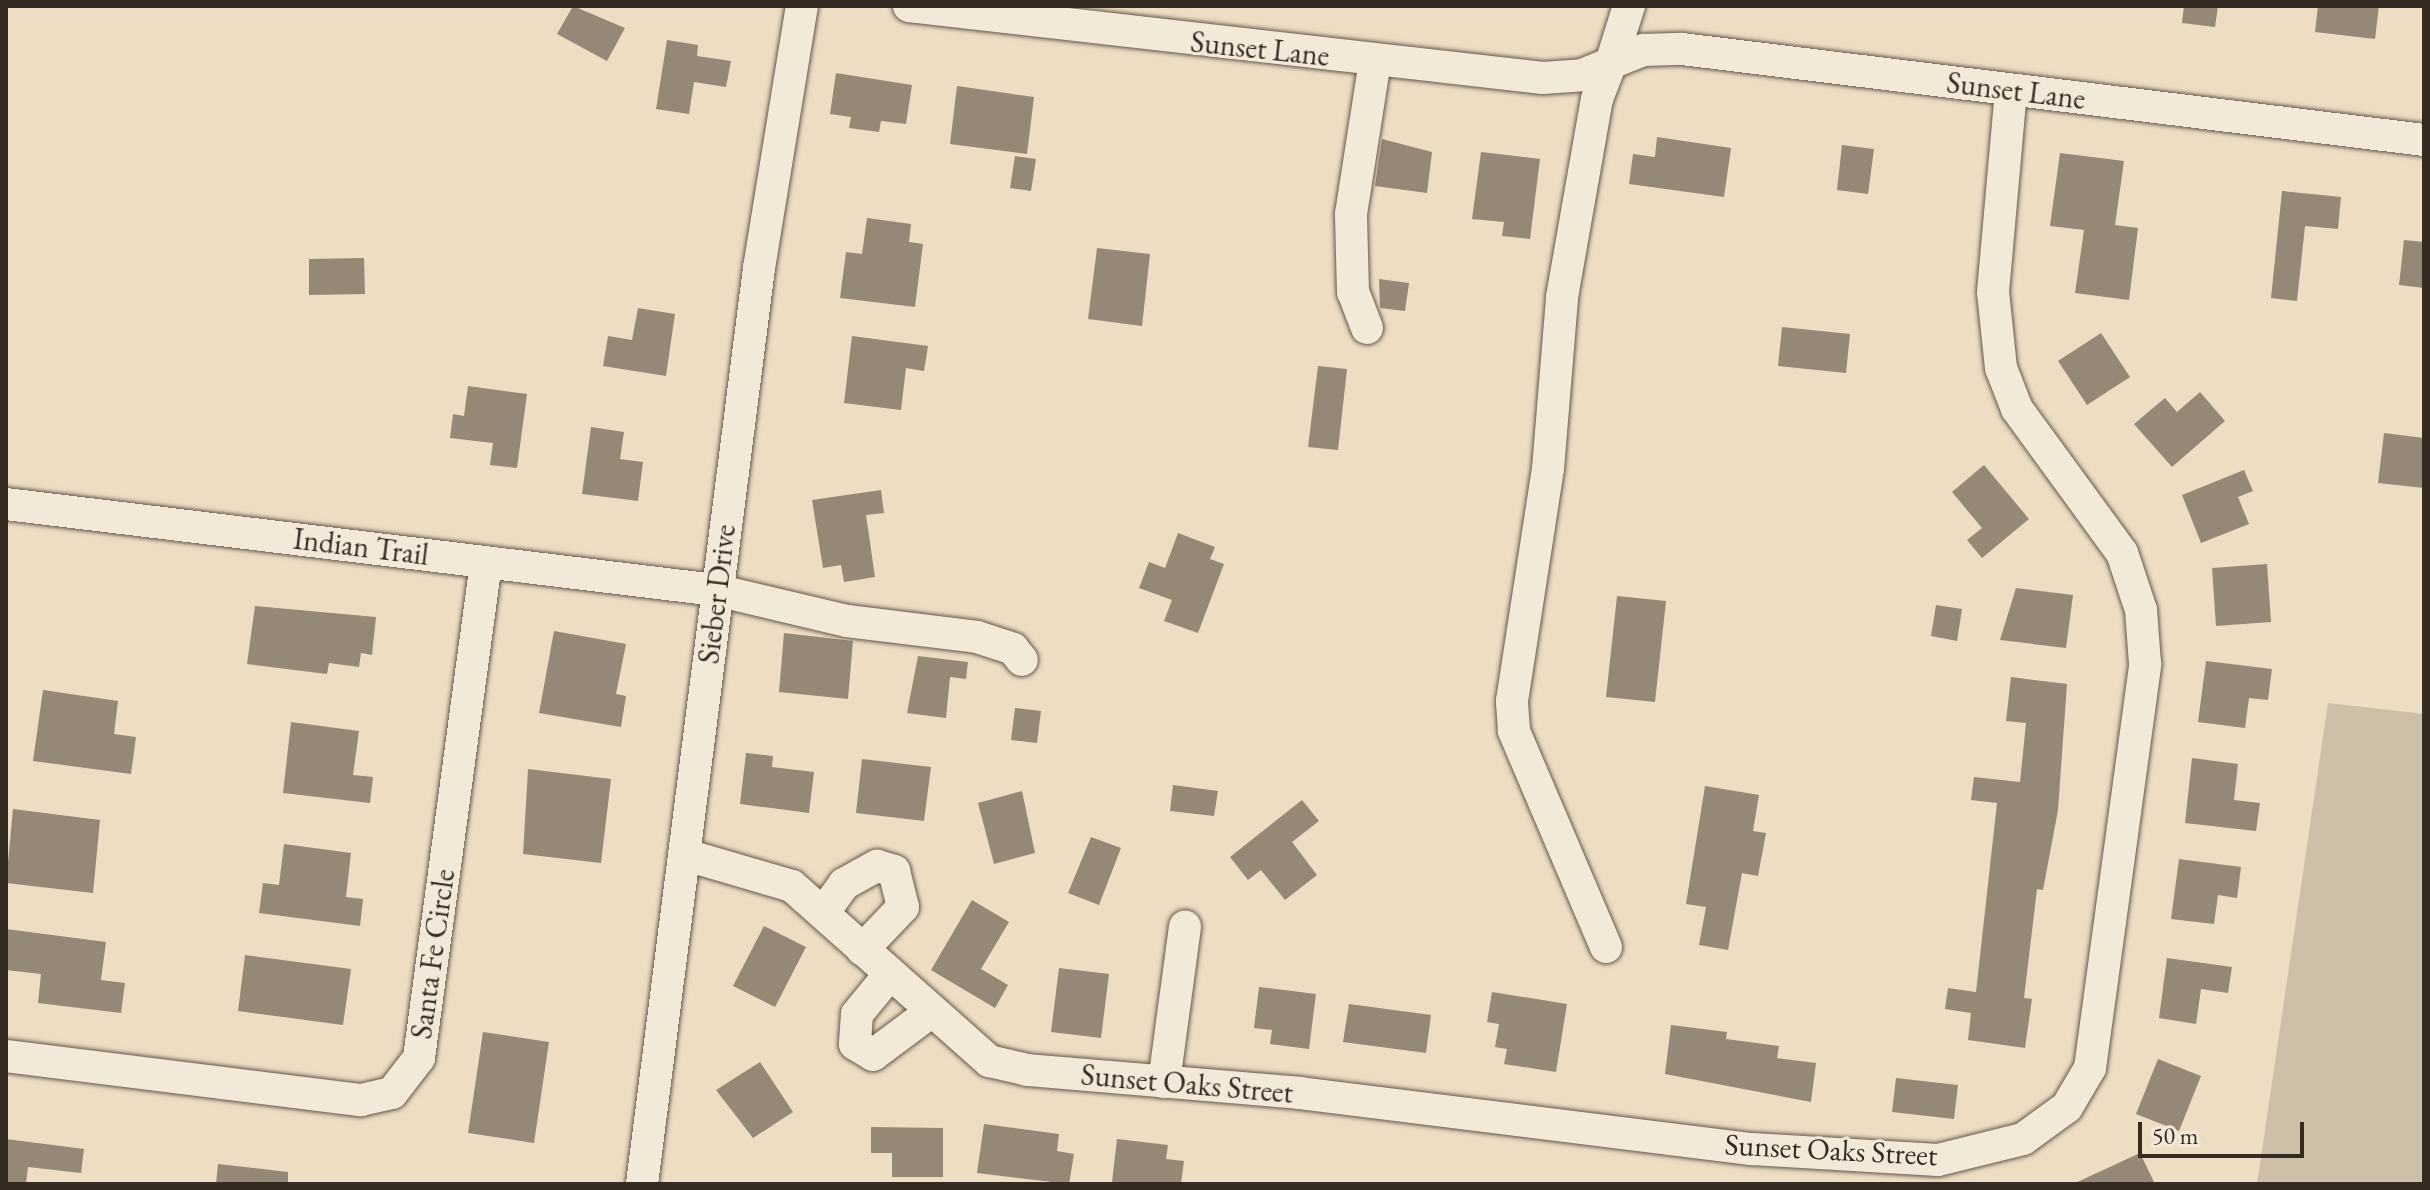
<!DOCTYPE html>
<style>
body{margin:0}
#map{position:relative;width:2430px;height:1190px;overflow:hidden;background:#edddc3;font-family:"EB Garamond",serif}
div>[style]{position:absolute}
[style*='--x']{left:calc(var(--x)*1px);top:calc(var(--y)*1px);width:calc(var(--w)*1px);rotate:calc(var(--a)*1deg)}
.green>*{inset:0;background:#cebfa8}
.building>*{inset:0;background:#958876}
.roads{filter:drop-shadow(0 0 2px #64584b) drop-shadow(0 0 2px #64584b)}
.minor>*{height:32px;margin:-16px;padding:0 16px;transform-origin:16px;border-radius:16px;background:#f3e9d8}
span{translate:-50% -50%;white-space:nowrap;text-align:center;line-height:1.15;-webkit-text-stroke:6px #f3e9d8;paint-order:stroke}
.street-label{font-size:30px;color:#362b23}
.frame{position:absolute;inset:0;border:8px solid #362b23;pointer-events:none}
.scale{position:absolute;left:2138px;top:1122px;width:166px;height:36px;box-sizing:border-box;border:4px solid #362b23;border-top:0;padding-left:10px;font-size:24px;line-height:28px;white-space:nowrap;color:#362b23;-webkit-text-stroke:6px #f3e9d8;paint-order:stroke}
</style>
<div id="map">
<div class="green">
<i style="clip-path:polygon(2328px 703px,2424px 714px,2424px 1184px,2257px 1184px)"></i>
</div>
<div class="building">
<i style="clip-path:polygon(573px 6px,625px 28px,607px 61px,557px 34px)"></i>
<i style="clip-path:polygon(2184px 6px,2218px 6px,2215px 27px,2182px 23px)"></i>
<i style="clip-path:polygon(2318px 6px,2379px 6px,2375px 39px,2315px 32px)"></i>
<i style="clip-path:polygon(667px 40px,698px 45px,697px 56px,731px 61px,726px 87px,694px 82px,689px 114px,656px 109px)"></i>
<i style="clip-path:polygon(836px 73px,912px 85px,906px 124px,881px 121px,879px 132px,849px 128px,851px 117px,830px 114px)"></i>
<i style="clip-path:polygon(957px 86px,1034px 97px,1027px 154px,950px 144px)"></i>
<i style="clip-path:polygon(1657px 137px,1731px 148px,1724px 197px,1629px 184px,1633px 154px,1655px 157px)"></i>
<i style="clip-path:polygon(1382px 139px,1432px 152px,1427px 193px,1375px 186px)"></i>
<i style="clip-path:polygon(1842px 145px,1874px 149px,1868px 194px,1837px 190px)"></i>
<i style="clip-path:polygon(1481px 152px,1540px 159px,1530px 239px,1502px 236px,1504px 222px,1472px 219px)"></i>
<i style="clip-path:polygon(2060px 153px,2124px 161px,2115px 225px,2138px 228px,2129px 300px,2075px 293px,2084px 230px,2050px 226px)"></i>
<i style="clip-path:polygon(1015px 156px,1036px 159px,1031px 191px,1010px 188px)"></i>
<i style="clip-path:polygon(2282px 191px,2341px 197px,2338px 229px,2305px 226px,2297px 301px,2271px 298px)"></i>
<i style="clip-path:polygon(867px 218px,911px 224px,909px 242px,923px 244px,915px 307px,840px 298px,846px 252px,862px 254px)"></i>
<i style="clip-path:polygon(2404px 240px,2424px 242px,2424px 288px,2399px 285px)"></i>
<i style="clip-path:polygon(1097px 248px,1150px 254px,1142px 326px,1088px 319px)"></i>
<i style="clip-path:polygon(364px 258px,365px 294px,309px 295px,309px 259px)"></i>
<i style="clip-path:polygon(1379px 279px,1409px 283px,1405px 311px,1380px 308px)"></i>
<i style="clip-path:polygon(638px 308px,675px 314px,666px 376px,603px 366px,608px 336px,632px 340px)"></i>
<i style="clip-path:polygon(1782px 327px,1850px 334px,1846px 373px,1778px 366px)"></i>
<i style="clip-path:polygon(2101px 333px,2130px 377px,2087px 405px,2058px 361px)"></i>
<i style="clip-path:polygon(852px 336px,928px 346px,924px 371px,906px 368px,901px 410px,844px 403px)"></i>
<i style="clip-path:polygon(1318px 366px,1347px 369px,1338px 450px,1308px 447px)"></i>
<i style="clip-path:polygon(468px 386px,527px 394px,517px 468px,490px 465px,493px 443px,450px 438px,453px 414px,464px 416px)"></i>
<i style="clip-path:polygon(2200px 392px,2225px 421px,2172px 467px,2134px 424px,2165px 398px,2177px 412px)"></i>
<i style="clip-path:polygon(591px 427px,624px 432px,620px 459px,643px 462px,638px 501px,582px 494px)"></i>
<i style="clip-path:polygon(2384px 433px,2424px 438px,2424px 488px,2378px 483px)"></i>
<i style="clip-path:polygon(1984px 465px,2029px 519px,1982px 558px,1967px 540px,1982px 528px,1952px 492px)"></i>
<i style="clip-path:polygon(2244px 470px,2253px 491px,2238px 497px,2249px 524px,2201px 543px,2182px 495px)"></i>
<i style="clip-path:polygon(881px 490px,884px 513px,866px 515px,875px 577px,844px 582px,841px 565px,823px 568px,812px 500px)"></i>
<i style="clip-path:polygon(1178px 533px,1215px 547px,1210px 559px,1224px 564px,1198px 633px,1164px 621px,1172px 600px,1139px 588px,1149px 562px,1165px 568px)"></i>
<i style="clip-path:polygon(2267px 564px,2271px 622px,2216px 626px,2212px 568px)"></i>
<i style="clip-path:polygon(2016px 588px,2073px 595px,2066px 648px,2000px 640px)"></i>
<i style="clip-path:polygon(1617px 596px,1666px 601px,1655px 702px,1606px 697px)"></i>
<i style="clip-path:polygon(1936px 605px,1962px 609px,1957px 641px,1931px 636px)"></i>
<i style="clip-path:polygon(255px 606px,376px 617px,372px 655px,361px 653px,359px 667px,329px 663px,327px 674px,247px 664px)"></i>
<i style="clip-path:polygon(554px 631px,626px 644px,616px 694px,626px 696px,621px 727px,539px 713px)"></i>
<i style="clip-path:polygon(784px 633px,853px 641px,848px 699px,779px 692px)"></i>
<i style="clip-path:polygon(918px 656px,968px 662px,966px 679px,950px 677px,946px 718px,907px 713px)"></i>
<i style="clip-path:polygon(2206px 661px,2272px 669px,2268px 700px,2249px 698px,2245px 728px,2198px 722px)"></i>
<i style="clip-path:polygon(2011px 677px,2067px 684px,2058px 810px,2043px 890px,2037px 889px,2024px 998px,2032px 999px,2025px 1048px,1968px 1040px,1971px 1013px,1945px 1009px,1948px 988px,1976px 992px,1997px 803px,1971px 800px,1974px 777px,2020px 782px,2026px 723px,2006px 721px)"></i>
<i style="clip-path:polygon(43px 690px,118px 701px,114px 734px,136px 737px,131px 774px,33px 761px)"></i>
<i style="clip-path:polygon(1015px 708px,1041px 711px,1037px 743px,1011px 740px)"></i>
<i style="clip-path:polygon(291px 722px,359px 731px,353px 775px,373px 777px,370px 803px,283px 793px)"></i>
<i style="clip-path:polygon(746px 753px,773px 756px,772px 767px,814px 772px,809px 813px,740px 804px)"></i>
<i style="clip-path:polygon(2192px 758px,2238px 764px,2234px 800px,2260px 803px,2256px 831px,2185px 823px)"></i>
<i style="clip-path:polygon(862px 759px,931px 767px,924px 821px,856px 813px)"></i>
<i style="clip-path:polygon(528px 769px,611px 779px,601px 863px,523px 854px)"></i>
<i style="clip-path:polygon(1173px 785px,1218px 791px,1214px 816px,1170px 811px)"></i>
<i style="clip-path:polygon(1705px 786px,1759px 795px,1753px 831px,1766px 833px,1758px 876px,1742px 873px,1728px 950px,1699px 945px,1706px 907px,1686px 904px)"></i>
<i style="clip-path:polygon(1022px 791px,1035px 853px,994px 864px,978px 803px)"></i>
<i style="clip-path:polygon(1302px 800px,1319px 821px,1292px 842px,1317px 875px,1285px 900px,1261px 870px,1248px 880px,1230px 857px)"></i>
<i style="clip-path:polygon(13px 809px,100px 820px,93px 893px,6px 883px)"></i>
<i style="clip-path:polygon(1091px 837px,1121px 848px,1099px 905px,1068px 893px)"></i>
<i style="clip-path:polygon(284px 844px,351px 853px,346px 897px,363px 899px,360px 926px,259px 913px,263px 883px,279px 885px)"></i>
<i style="clip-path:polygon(2179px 859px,2241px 867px,2237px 898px,2218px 895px,2214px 924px,2171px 919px)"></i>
<i style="clip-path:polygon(972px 900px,1009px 922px,981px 969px,1008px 985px,995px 1008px,931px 970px)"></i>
<i style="clip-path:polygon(764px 926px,806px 947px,775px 1007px,733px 986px)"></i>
<i style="clip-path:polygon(6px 929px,106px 942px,101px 980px,125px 983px,121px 1013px,38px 1003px,41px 974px,6px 970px)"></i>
<i style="clip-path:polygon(245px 955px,351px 969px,343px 1025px,238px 1011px)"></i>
<i style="clip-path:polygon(2167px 958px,2232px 967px,2228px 993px,2201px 989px,2196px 1024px,2159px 1018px)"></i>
<i style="clip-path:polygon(1059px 968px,1109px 974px,1101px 1038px,1051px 1032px)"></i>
<i style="clip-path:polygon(1259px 987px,1316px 994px,1309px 1049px,1270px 1044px,1272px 1030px,1254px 1028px)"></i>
<i style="clip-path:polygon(1492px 992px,1567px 1004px,1556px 1072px,1504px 1064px,1507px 1049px,1495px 1047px,1499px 1024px,1487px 1022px)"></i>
<i style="clip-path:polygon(1349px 1004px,1431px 1015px,1426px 1053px,1343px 1042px)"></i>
<i style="clip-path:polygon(1671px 1025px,1727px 1032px,1726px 1039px,1779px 1046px,1777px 1058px,1816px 1063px,1811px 1102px,1665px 1074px)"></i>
<i style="clip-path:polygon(483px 1032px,549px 1042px,534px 1143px,468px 1133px)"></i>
<i style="clip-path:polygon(2158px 1059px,2201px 1076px,2179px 1131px,2136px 1114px)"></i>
<i style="clip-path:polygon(760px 1062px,793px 1112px,753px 1138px,716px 1090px)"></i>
<i style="clip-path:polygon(1896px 1078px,1958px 1085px,1954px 1119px,1892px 1112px)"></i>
<i style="clip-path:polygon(984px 1124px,1059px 1134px,1057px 1151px,1074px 1154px,1069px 1184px,977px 1173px)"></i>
<i style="clip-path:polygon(871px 1127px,943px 1128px,943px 1177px,892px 1177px,892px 1153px,871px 1153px)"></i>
<i style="clip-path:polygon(6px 1139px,84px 1149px,81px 1173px,28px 1167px,26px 1184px,6px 1184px)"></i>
<i style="clip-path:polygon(1117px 1139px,1168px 1145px,1166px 1159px,1184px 1161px,1181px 1184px,1112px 1182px)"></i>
<i style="clip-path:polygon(2140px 1153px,2155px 1184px,2073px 1184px)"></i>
<i style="clip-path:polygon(218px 1164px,288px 1172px,288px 1184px,216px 1184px)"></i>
</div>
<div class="roads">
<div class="minor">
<i style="--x:909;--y:6;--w:638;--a:6.48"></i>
<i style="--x:1543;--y:78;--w:39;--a:-4"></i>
<i style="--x:1582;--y:75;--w:31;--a:-22"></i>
<i style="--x:1611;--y:63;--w:60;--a:-72.5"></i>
<i style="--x:1367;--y:328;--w:39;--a:-111"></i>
<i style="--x:1353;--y:292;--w:78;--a:-91.5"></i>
<i style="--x:1351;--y:214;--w:155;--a:-81.1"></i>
<i style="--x:6;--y:504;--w:715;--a:6.91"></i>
<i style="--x:716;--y:590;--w:135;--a:13.3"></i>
<i style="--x:847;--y:621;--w:131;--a:7"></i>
<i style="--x:977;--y:637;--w:38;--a:18"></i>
<i style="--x:1013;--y:649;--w:14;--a:51"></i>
<i style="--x:686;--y:855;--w:110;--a:16.3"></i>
<i style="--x:792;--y:886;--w:264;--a:41.6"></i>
<i style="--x:989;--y:1061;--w:39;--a:13"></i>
<i style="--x:1027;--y:1070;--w:274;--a:4.8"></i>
<i style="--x:1300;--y:1093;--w:455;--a:7.1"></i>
<i style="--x:1752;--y:1149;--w:186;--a:3.4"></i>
<i style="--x:1938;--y:1160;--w:88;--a:-13.9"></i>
<i style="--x:2023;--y:1139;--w:54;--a:-36"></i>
<i style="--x:2067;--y:1107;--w:45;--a:-59.5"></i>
<i style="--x:2090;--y:1068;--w:408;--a:-82.2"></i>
<i style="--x:2145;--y:664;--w:54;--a:-94.2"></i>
<i style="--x:2141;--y:610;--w:60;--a:-108.4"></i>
<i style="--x:2122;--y:553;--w:178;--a:-126.1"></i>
<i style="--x:2017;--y:409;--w:44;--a:-111.3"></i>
<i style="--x:2001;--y:368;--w:76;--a:-96"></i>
<i style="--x:1993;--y:292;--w:202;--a:-84.9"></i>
<i style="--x:826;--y:909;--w:31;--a:-54"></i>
<i style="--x:844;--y:884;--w:38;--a:-29"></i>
<i style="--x:877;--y:866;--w:18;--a:16"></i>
<i style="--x:894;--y:871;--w:37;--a:76"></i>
<i style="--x:903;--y:907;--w:59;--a:133.6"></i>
<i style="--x:1606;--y:947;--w:235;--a:-113.1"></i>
<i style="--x:1514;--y:731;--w:30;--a:-94"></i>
<i style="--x:1512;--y:701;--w:235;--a:-81.2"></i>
<i style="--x:1548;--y:469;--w:173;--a:-85.3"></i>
<i style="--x:1562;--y:297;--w:201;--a:-80"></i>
<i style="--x:1597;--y:99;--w:39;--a:-69"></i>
<i style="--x:1611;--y:63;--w:35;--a:-22"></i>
<i style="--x:1644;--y:50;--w:38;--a:-2"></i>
<i style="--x:1682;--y:49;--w:748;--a:6.99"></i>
<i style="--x:890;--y:974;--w:52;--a:129.5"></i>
<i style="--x:857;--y:1014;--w:30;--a:94"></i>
<i style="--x:855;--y:1044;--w:21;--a:31"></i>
<i style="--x:873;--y:1055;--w:74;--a:-36.7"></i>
<i style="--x:6;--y:1056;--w:358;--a:7.1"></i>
<i style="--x:361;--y:1100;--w:32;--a:-13"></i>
<i style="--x:392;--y:1093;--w:44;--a:-52.4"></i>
<i style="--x:419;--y:1058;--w:500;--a:-82.3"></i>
<i style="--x:1164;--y:1082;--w:157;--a:-82.3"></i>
<i style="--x:642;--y:1184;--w:923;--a:-82.72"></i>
<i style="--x:759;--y:268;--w:266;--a:-80.7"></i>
</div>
</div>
<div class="street-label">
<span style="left:1260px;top:49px;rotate:6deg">Sunset Lane</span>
<span style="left:2016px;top:91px;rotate:7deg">Sunset Lane</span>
<span style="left:361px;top:547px;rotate:7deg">Indian Trail</span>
<span style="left:717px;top:594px;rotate:-83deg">Sieber Drive</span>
<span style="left:433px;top:954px;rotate:-82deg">Santa Fe Circle</span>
<span style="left:1187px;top:1084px;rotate:5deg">Sunset Oaks Street</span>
<span style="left:1831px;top:1150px;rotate:3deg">Sunset Oaks Street</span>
</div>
<div class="frame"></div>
<div class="scale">50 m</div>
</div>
